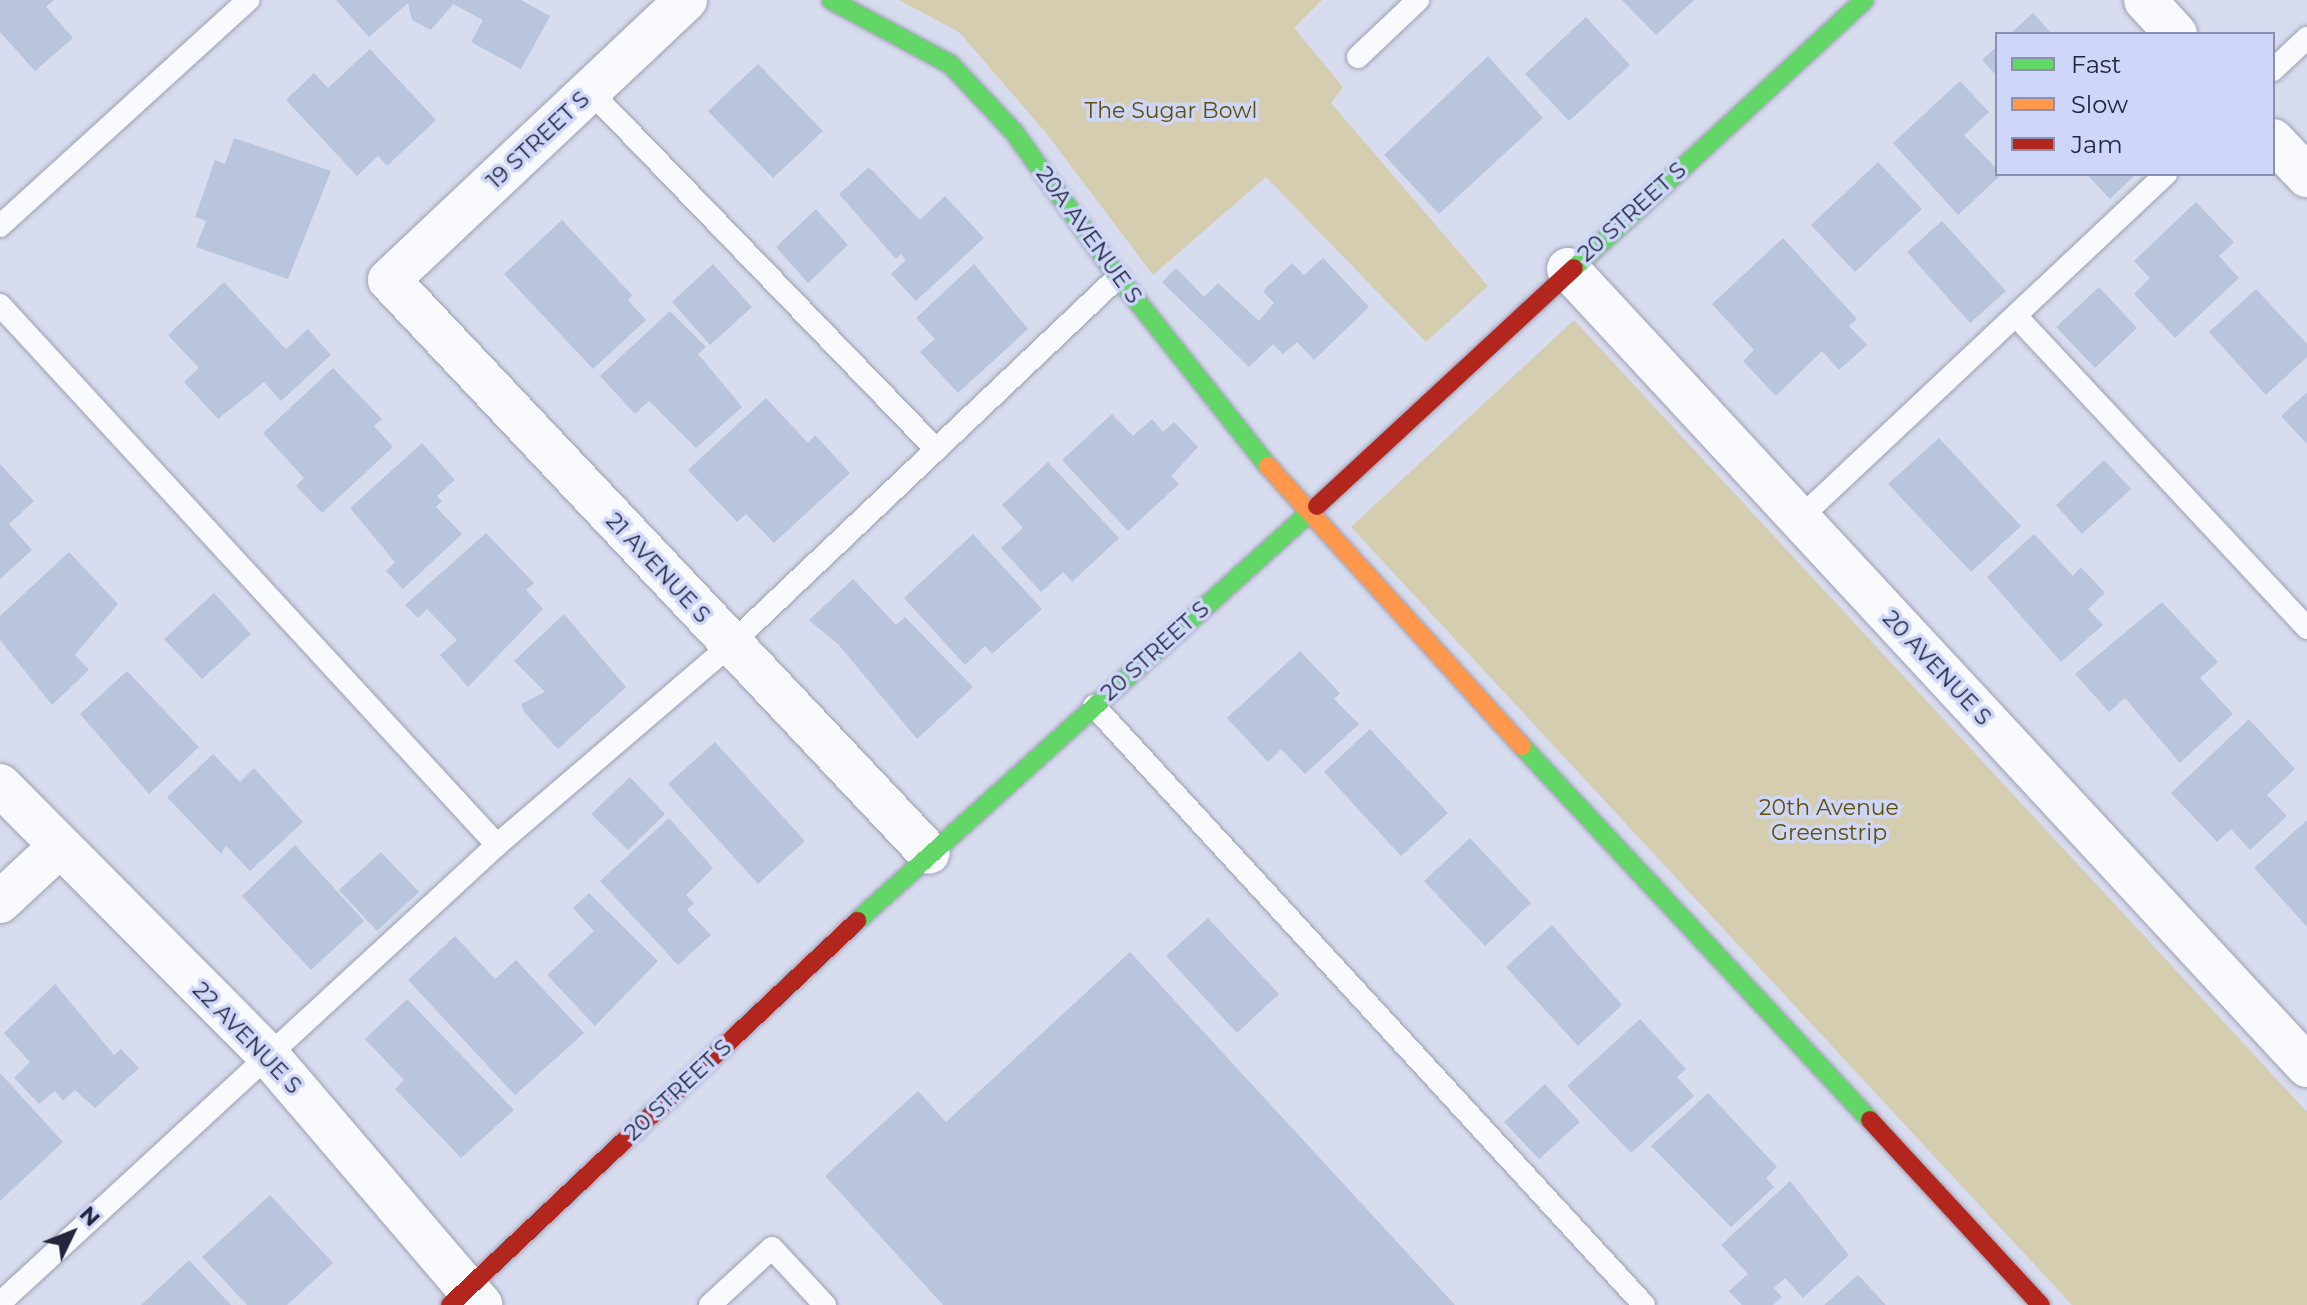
<!DOCTYPE html>
<style>
body{margin:0}
#map{position:relative;width:2307px;height:1305px;overflow:hidden;background:#d8dcef;font-family:Montserrat,sans-serif}
div>[style]{position:absolute}
[style*='--x']{left:calc(var(--x)*1px);top:calc(var(--y)*1px);width:calc(var(--w)*1px);rotate:calc(var(--a)*1deg)}
.green>*{inset:0;background:#d4cdaf}
.building>*{inset:0;background:#b9c5dc}
.roads{filter:drop-shadow(0 0 2px #9c9fb1) drop-shadow(0 0 2px #9c9fb1)}
.lane>*{height:22px;margin:-11px;padding:0 11px;transform-origin:11px;border-radius:11px;background:#f9fafd}
.street>*{height:42px;margin:-21px;padding:0 21px;transform-origin:21px;border-radius:21px;background:#f9fafd}
.fast>*{height:18px;margin:-9px;padding:0 9px;transform-origin:9px;border-radius:9px;background:#63d668}
.slow>*{height:18px;margin:-9px;padding:0 9px;transform-origin:9px;border-radius:9px;background:#ff974d}
.jam>*{height:18px;margin:-9px;padding:0 9px;transform-origin:9px;border-radius:9px;background:#b3261e}
span{translate:-50% -50%;white-space:nowrap;text-align:center;line-height:1.15;-webkit-text-stroke:7px #ced6f9;paint-order:stroke}
.park-label{font-size:22px;color:#5f4f00}
.street-label{font-size:22px;color:#23273d}
.legend{position:absolute;left:1995px;top:32px;width:280px;height:144px;box-sizing:border-box;background:#ced6f9;border:2px solid #8a90ae;margin:0;padding:10px 14px;list-style:none;font-size:24px;color:#23273d}
.legend li{display:flex;align-items:center;gap:16px;height:40px}
.legend b{width:40px;border:2px solid #8a90ae}
.north{position:absolute;left:32px;top:1193px;width:80px;height:80px;-webkit-text-stroke:6px #ced6f9;paint-order:stroke;rotate:47deg;font-size:22px;font-weight:700;line-height:32px;text-align:center;color:#23273d}
.north::after{content:'';display:block;margin:auto;width:28px;height:36px;background:#23273d;clip-path:polygon(50% 0,100% 100%,50% 72%,0 100%)}
</style>
<div id="map">
<div class="green">
<i style="clip-path:polygon(899px 0,1322px 0,1294px 28px,1343px 87px,1331px 103px,1488px 286px,1426px 342px,1266px 177px,1153px 275px,1046px 133px,959px 32px)"></i>
<i style="clip-path:polygon(1574px 320px,2307px 1112px,2307px 1305px,2072px 1305px,1351px 527px)"></i>
</div>
<div class="building">
<i style="clip-path:polygon(0 0,54px 0,46px 7px,73px 38px,35px 71px,0 32px)"></i>
<i style="clip-path:polygon(336px 0,521px 0,550px 16px,521px 69px,471px 42px,483px 20px,453px 4px,431px 30px,412px 20px,408px 3px,369px 37px)"></i>
<i style="clip-path:polygon(1622px 0,1694px 0,1656px 35px)"></i>
<i style="clip-path:polygon(2033px 13px,2052px 34px,2010px 34px)"></i>
<i style="clip-path:polygon(1586px 17px,1630px 65px,1569px 121px,1525px 74px)"></i>
<i style="clip-path:polygon(1997px 46px,1997px 76px,1982px 60px)"></i>
<i style="clip-path:polygon(370px 49px,436px 120px,387px 166px,378px 156px,357px 176px,286px 100px,314px 73px,328px 88px)"></i>
<i style="clip-path:polygon(1488px 56px,1543px 118px,1439px 214px,1384px 155px)"></i>
<i style="clip-path:polygon(758px 64px,823px 131px,773px 178px,708px 111px)"></i>
<i style="clip-path:polygon(1960px 81px,1989px 112px,1964px 135px,2002px 174px,1958px 215px,1893px 143px)"></i>
<i style="clip-path:polygon(234px 138px,331px 171px,288px 279px,196px 247px,206px 221px,195px 217px,215px 160px,225px 164px)"></i>
<i style="clip-path:polygon(1878px 162px,1922px 209px,1855px 272px,1811px 225px)"></i>
<i style="clip-path:polygon(869px 167px,920px 220px,945px 196px,984px 238px,916px 301px,891px 274px,906px 260px,901px 254px,896px 259px,839px 194px)"></i>
<i style="clip-path:polygon(2086px 174px,2136px 174px,2110px 199px)"></i>
<i style="clip-path:polygon(2196px 202px,2234px 242px,2219px 256px,2239px 278px,2175px 338px,2134px 294px,2150px 278px,2134px 261px)"></i>
<i style="clip-path:polygon(816px 209px,848px 245px,808px 283px,776px 247px)"></i>
<i style="clip-path:polygon(562px 220px,632px 295px,628px 300px,646px 320px,593px 369px,504px 274px)"></i>
<i style="clip-path:polygon(1942px 221px,2006px 291px,1970px 323px,1907px 252px)"></i>
<i style="clip-path:polygon(1783px 238px,1857px 319px,1849px 326px,1867px 345px,1839px 370px,1822px 351px,1776px 396px,1743px 361px,1754px 350px,1712px 304px)"></i>
<i style="clip-path:polygon(1323px 258px,1369px 307px,1314px 360px,1297px 342px,1283px 354px,1273px 344px,1249px 367px,1162px 282px,1176px 268px,1204px 297px,1218px 283px,1259px 321px,1274px 303px,1263px 291px,1292px 263px,1304px 275px)"></i>
<i style="clip-path:polygon(713px 264px,752px 307px,710px 345px,672px 302px)"></i>
<i style="clip-path:polygon(974px 264px,1028px 329px,958px 393px,920px 352px,935px 339px,916px 318px)"></i>
<i style="clip-path:polygon(224px 282px,286px 349px,308px 329px,331px 355px,281px 401px,264px 382px,218px 419px,184px 382px,199px 368px,168px 335px)"></i>
<i style="clip-path:polygon(2099px 287px,2137px 328px,2095px 368px,2056px 327px)"></i>
<i style="clip-path:polygon(2256px 289px,2307px 344px,2307px 357px,2266px 395px,2209px 332px)"></i>
<i style="clip-path:polygon(670px 311px,706px 347px,698px 354px,742px 407px,696px 448px,649px 401px,635px 414px,600px 376px)"></i>
<i style="clip-path:polygon(333px 368px,382px 419px,374px 426px,393px 447px,322px 513px,296px 486px,304px 478px,263px 433px)"></i>
<i style="clip-path:polygon(2307px 392px,2307px 444px,2281px 416px)"></i>
<i style="clip-path:polygon(766px 398px,808px 443px,815px 435px,850px 473px,774px 543px,746px 514px,737px 522px,688px 470px)"></i>
<i style="clip-path:polygon(1112px 414px,1133px 436px,1152px 419px,1163px 432px,1174px 422px,1198px 447px,1171px 476px,1179px 484px,1128px 531px,1062px 460px)"></i>
<i style="clip-path:polygon(1939px 438px,2021px 526px,1971px 572px,1888px 484px)"></i>
<i style="clip-path:polygon(422px 443px,455px 480px,437px 496px,442px 501px,436px 507px,462px 534px,403px 589px,386px 571px,395px 562px,350px 508px)"></i>
<i style="clip-path:polygon(2104px 460px,2131px 489px,2082px 534px,2056px 505px)"></i>
<i style="clip-path:polygon(1048px 462px,1119px 538px,1072px 582px,1063px 572px,1041px 592px,1001px 548px,1023px 528px,1002px 505px)"></i>
<i style="clip-path:polygon(0 464px,34px 501px,9px 524px,32px 550px,0 579px)"></i>
<i style="clip-path:polygon(486px 533px,534px 583px,526px 590px,543px 609px,468px 687px,440px 655px,457px 640px,427px 609px,418px 618px,405px 605px)"></i>
<i style="clip-path:polygon(973px 534px,1042px 609px,992px 654px,985px 646px,965px 665px,904px 598px)"></i>
<i style="clip-path:polygon(2034px 534px,2073px 576px,2081px 567px,2105px 593px,2088px 609px,2103px 625px,2061px 662px,1987px 577px)"></i>
<i style="clip-path:polygon(69px 552px,118px 604px,75px 655px,89px 670px,52px 705px,0 640px,0 616px)"></i>
<i style="clip-path:polygon(853px 579px,896px 625px,905px 617px,973px 687px,917px 739px,838px 644px,809px 620px)"></i>
<i style="clip-path:polygon(214px 593px,251px 634px,202px 679px,164px 639px)"></i>
<i style="clip-path:polygon(2162px 602px,2218px 662px,2200px 678px,2233px 714px,2180px 763px,2125px 698px,2109px 712px,2075px 674px)"></i>
<i style="clip-path:polygon(564px 614px,626px 687px,558px 749px,524px 712px,521px 704px,545px 692px,514px 661px)"></i>
<i style="clip-path:polygon(1300px 651px,1340px 693px,1334px 699px,1359px 724px,1305px 774px,1281px 749px,1268px 762px,1227px 718px)"></i>
<i style="clip-path:polygon(127px 671px,199px 747px,149px 794px,80px 714px)"></i>
<i style="clip-path:polygon(2249px 719px,2295px 769px,2267px 795px,2287px 816px,2250px 850px,2231px 829px,2217px 842px,2171px 793px)"></i>
<i style="clip-path:polygon(1370px 729px,1448px 813px,1401px 856px,1324px 772px)"></i>
<i style="clip-path:polygon(715px 742px,805px 841px,758px 884px,668px 784px)"></i>
<i style="clip-path:polygon(213px 754px,240px 782px,254px 768px,303px 822px,250px 871px,226px 846px,221px 854px,167px 797px)"></i>
<i style="clip-path:polygon(630px 777px,665px 814px,628px 850px,591px 814px)"></i>
<i style="clip-path:polygon(669px 818px,713px 868px,686px 895px,694px 903px,687px 910px,711px 935px,678px 965px,600px 881px)"></i>
<i style="clip-path:polygon(2307px 820px,2307px 927px,2254px 868px)"></i>
<i style="clip-path:polygon(1470px 838px,1531px 903px,1485px 946px,1424px 881px)"></i>
<i style="clip-path:polygon(295px 845px,364px 921px,311px 970px,242px 896px)"></i>
<i style="clip-path:polygon(381px 852px,419px 892px,377px 931px,339px 890px)"></i>
<i style="clip-path:polygon(589px 893px,658px 961px,595px 1026px,547px 975px,594px 931px,573px 908px)"></i>
<i style="clip-path:polygon(1208px 918px,1279px 994px,1237px 1033px,1166px 956px)"></i>
<i style="clip-path:polygon(1552px 925px,1622px 1005px,1578px 1046px,1506px 967px)"></i>
<i style="clip-path:polygon(455px 936px,495px 979px,516px 960px,584px 1033px,515px 1095px,408px 980px)"></i>
<i style="clip-path:polygon(1130px 952px,1455px 1305px,943px 1305px,825px 1176px,918px 1091px,946px 1122px)"></i>
<i style="clip-path:polygon(55px 984px,114px 1055px,121px 1049px,139px 1068px,95px 1108px,75px 1090px,63px 1101px,55px 1091px,39px 1104px,14px 1078px,30px 1062px,4px 1033px)"></i>
<i style="clip-path:polygon(407px 999px,514px 1110px,461px 1158px,395px 1089px,404px 1080px,365px 1039px)"></i>
<i style="clip-path:polygon(1640px 1019px,1686px 1069px,1677px 1077px,1694px 1096px,1631px 1153px,1567px 1086px)"></i>
<i style="clip-path:polygon(0 1073px,63px 1142px,0 1201px)"></i>
<i style="clip-path:polygon(1545px 1084px,1580px 1122px,1539px 1159px,1504px 1122px)"></i>
<i style="clip-path:polygon(1708px 1093px,1777px 1167px,1766px 1178px,1774px 1187px,1731px 1227px,1651px 1146px)"></i>
<i style="clip-path:polygon(1790px 1181px,1849px 1255px,1803px 1298px,1785px 1278px,1774px 1288px,1782px 1297px,1773px 1305px,1742px 1305px,1729px 1291px,1748px 1274px,1721px 1245px)"></i>
<i style="clip-path:polygon(270px 1195px,333px 1263px,287px 1305px,247px 1305px,202px 1257px)"></i>
<i style="clip-path:polygon(189px 1260px,231px 1305px,141px 1305px)"></i>
<i style="clip-path:polygon(1858px 1275px,1886px 1305px,1824px 1305px)"></i>
</div>
<div class="roads">
<div class="lane">
<i style="--x:1358;--y:57;--w:83;--a:-43.5"></i>
<i style="--x:2273;--y:70;--w:47;--a:-43.3"></i>
<i style="--x:590;--y:91;--w:498;--a:46"></i>
<i style="--x:0;--y:226;--w:336;--a:-42.3"></i>
<i style="--x:0;--y:305;--w:734;--a:47.37"></i>
<i style="--x:2018;--y:318;--w:424;--a:47"></i>
<i style="--x:1799;--y:519;--w:504;--a:-43.23"></i>
<i style="--x:1094;--y:706;--w:813;--a:47.44"></i>
<i style="--x:0;--y:1303;--w:676;--a:-42.66"></i>
<i style="--x:497;--y:845;--w:307;--a:-40.6"></i>
<i style="--x:730;--y:645;--w:535;--a:-43.48"></i>
<i style="--x:710;--y:1305;--w:84;--a:-42.6"></i>
<i style="--x:772;--y:1248;--w:78;--a:47.1"></i>
</div>
<div class="street">
<i style="--x:686;--y:0;--w:408;--a:136.7"></i>
<i style="--x:389;--y:280;--w:787;--a:46.7"></i>
<i style="--x:2145;--y:0;--w:46;--a:47.6"></i>
<i style="--x:2273;--y:140;--w:50;--a:46.6"></i>
<i style="--x:1568;--y:269;--w:1087;--a:47.16"></i>
<i style="--x:0;--y:785;--w:379;--a:45.2"></i>
<i style="--x:267;--y:1054;--w:330;--a:49.5"></i>
<i style="--x:0;--y:902;--w:79;--a:-43"></i>
</div>
<div class="fast">
<i style="--x:831;--y:0;--w:135;--a:28.3"></i>
<i style="--x:950;--y:64;--w:93;--a:46.7"></i>
<i style="--x:1014;--y:132;--w:178;--a:54.4"></i>
<i style="--x:1118;--y:277;--w:241;--a:51.6"></i>
<i style="--x:1574;--y:268;--w:395;--a:-42.7"></i>
<i style="--x:1522;--y:746;--w:511;--a:47.06"></i>
<i style="--x:857;--y:921;--w:620;--a:-42.06"></i>
</div>
<div class="slow">
<i style="--x:1268;--y:466;--w:378;--a:47.8"></i>
</div>
<div class="jam">
<i style="--x:1317;--y:506;--w:350;--a:-42.8"></i>
<i style="--x:1870;--y:1120;--w:252;--a:47.3"></i>
<i style="--x:450;--y:1305;--w:560;--a:-43.33"></i>
</div>
</div>
<div class="park-label">
<span style="left:1171px;top:111px">The Sugar Bowl</span>
<span style="left:1829px;top:820px">20th Avenue<br>Greenstrip</span>
</div>
<div class="street-label">
<span style="left:538px;top:140px;rotate:-43deg">19 STREET S</span>
<span style="left:1632px;top:212px;rotate:-42deg">20 STREET S</span>
<span style="left:1089px;top:235px;rotate:54deg">20A AVENUE S</span>
<span style="left:658px;top:568px;rotate:47deg">21 AVENUE S</span>
<span style="left:1155px;top:651px;rotate:-42deg">20 STREET S</span>
<span style="left:1937px;top:668px;rotate:47deg">20 AVENUE S</span>
<span style="left:247px;top:1038px;rotate:46deg">22 AVENUE S</span>
<span style="left:678px;top:1090px;rotate:-43deg">20 STREET S</span>
</div>
<ul class="legend">
<li><b style="height:10px;background:#63d668"></b>Fast</li>
<li><b style="height:10px;background:#ff974d"></b>Slow</li>
<li><b style="height:10px;background:#b3261e"></b>Jam</li>
</ul>
<div class="north">N</div>
</div>
